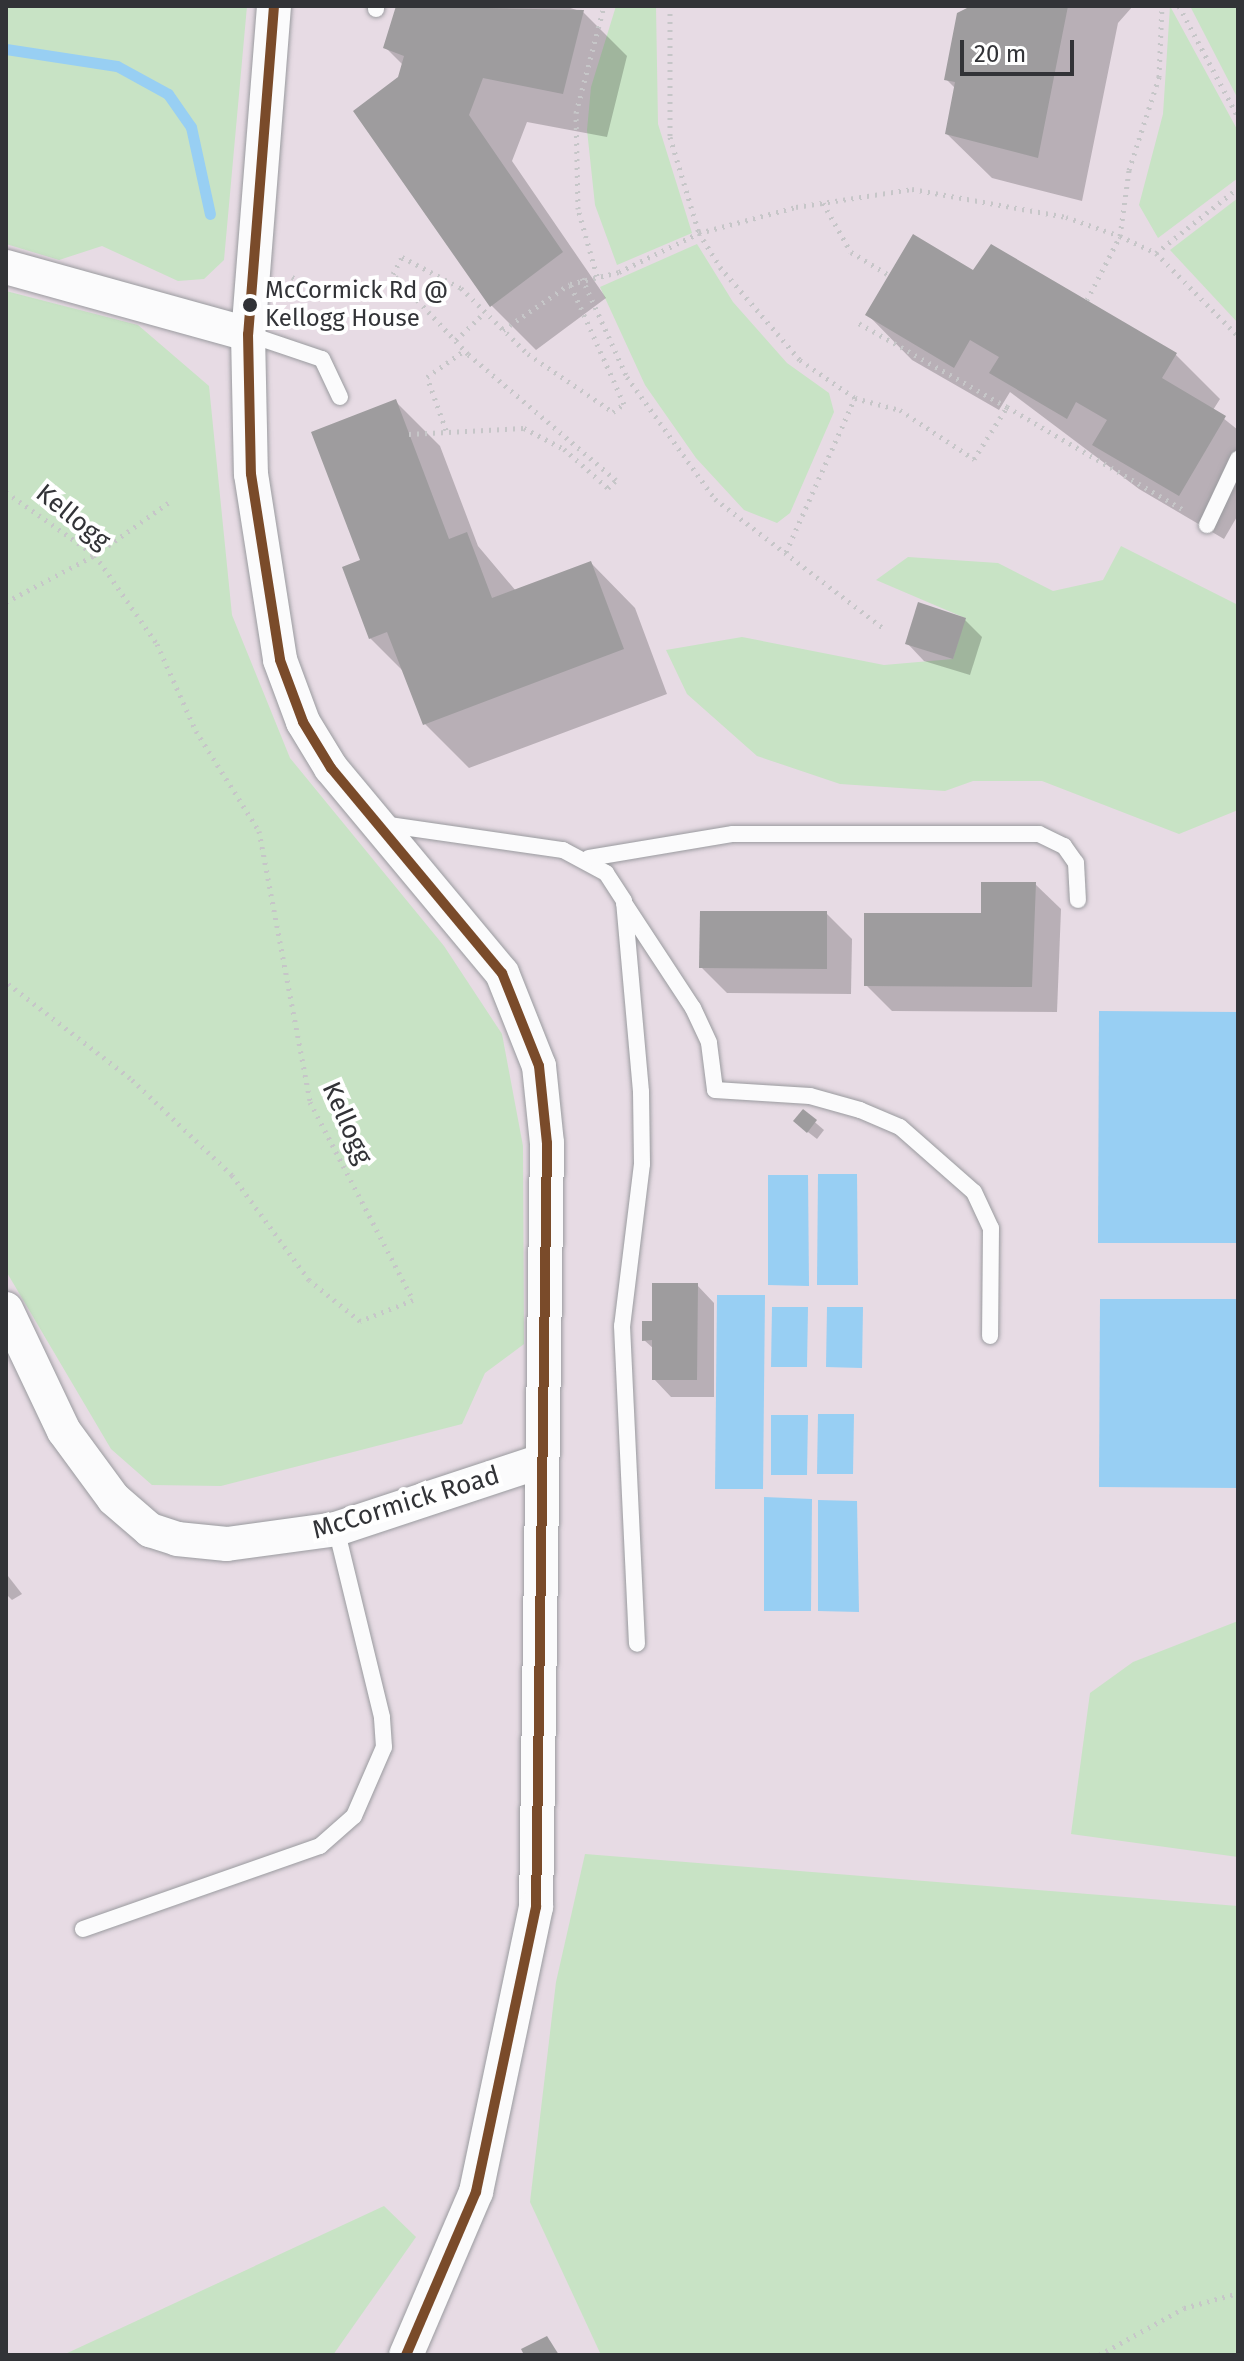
<!DOCTYPE html>
<style>
body{margin:0}
#map{position:relative;width:1244px;height:2361px;overflow:hidden;background:#e4e5ea;font-family:"Fira Sans",sans-serif}
div>[style]{position:absolute}
[style*='--x']{left:calc(var(--x)*1px);top:calc(var(--y)*1px);width:calc(var(--w)*1px);rotate:calc(var(--a)*1deg)}
.education>*{inset:0;background:#e7dbe4}
.green>*{inset:0;background:#c8e3c5}
.water>*{inset:0;background:#98cff3}
.shadow>*{inset:0;background:#0003}
.stream>*{height:11px;margin:-5.5px;padding:0 5.5px;transform-origin:5.5px;border-radius:5.5px;background:#98cff3}
.building>*{inset:0;background:#9e9c9e}
.path>*{height:5px;margin-top:-2.5px;transform-origin:0;background:repeating-linear-gradient(90deg,#c6c6c8 0 2px,transparent 0 8px)}
.roads{filter:drop-shadow(0 0 2px #9a9b9f) drop-shadow(0 0 2px #9a9b9f)}
.lane>*{height:16px;margin:-8px;padding:0 8px;transform-origin:8px;border-radius:8px;background:#fbfbfc}
.street>*{height:34px;margin:-17px;padding:0 17px;transform-origin:17px;border-radius:17px;background:#fbfbfc}
.bus-1>*{height:10px;margin:-5px;padding:0 5px;transform-origin:5px;border-radius:5px;background:#7a4b2a}
.dots>*{width:22px;height:22px;translate:-50% -50%;box-sizing:border-box;border:4px solid #fff;border-radius:50%}
span{translate:-50% -50%;white-space:nowrap;text-align:center;line-height:1.15;-webkit-text-stroke:8px #fff;paint-order:stroke}
.bus-label{font-size:24px;color:#323337}
.left{translate:0 -50%;text-align:left}
.street-label{font-size:26px;color:#323337}
.frame{position:absolute;inset:0;border:8px solid #323337;pointer-events:none}
.scale{position:absolute;left:960px;top:40px;width:114px;height:36px;box-sizing:border-box;border:4px solid #323337;border-top:0;padding-left:10px;font-size:24px;line-height:28px;white-space:nowrap;color:#323337;-webkit-text-stroke:6px #fff;paint-order:stroke}
</style>
<div id="map">
<div class="education">
<i style="clip-path:polygon(6px 6px,1238px 6px,1238px 2355px,6px 2355px)"></i>
</div>
<div class="green">
<i style="clip-path:polygon(6px 6px,247px 6px,224px 260px,204px 279px,178px 281px,102px 246px,59px 260px,6px 244px)"></i>
<i style="clip-path:polygon(616px 6px,656px 6px,658px 124px,692px 233px,617px 265px,595px 205px,587px 130px,591px 87px)"></i>
<i style="clip-path:polygon(1170px 6px,1238px 131px,1238px 178px,1158px 238px,1139px 205px,1163px 114px)"></i>
<i style="clip-path:polygon(1190px 6px,1238px 6px,1238px 99px)"></i>
<i style="clip-path:polygon(1238px 198px,1238px 323px,1170px 250px)"></i>
<i style="clip-path:polygon(697px 244px,733px 302px,787px 363px,829px 393px,834px 412px,790px 513px,777px 523px,744px 510px,696px 458px,645px 385px,600px 287px)"></i>
<i style="clip-path:polygon(6px 291px,138px 325px,209px 386px,232px 615px,290px 758px,444px 946px,502px 1034px,523px 1146px,524px 1344px,485px 1373px,462px 1424px,221px 1486px,152px 1485px,111px 1449px,6px 1271px)"></i>
<i style="clip-path:polygon(1121px 546px,1238px 605px,1238px 810px,1179px 834px,1042px 781px,973px 781px,945px 791px,840px 784px,757px 756px,687px 694px,666px 650px,742px 637px,884px 665px,953px 659px,965px 618px,876px 580px,908px 557px,998px 563px,1053px 591px,1103px 580px)"></i>
<i style="clip-path:polygon(1238px 1621px,1238px 1857px,1071px 1834px,1090px 1693px,1133px 1662px)"></i>
<i style="clip-path:polygon(585px 1854px,1238px 1906px,1238px 2355px,601px 2355px,530px 2202px,556px 1982px)"></i>
<i style="clip-path:polygon(384px 2206px,416px 2237px,333px 2355px,63px 2355px)"></i>
</div>
<div class="water">
<i style="clip-path:polygon(1099px 1011px,1238px 1012px,1238px 1243px,1098px 1243px)"></i>
<i style="clip-path:polygon(818px 1174px,857px 1174px,858px 1285px,817px 1285px)"></i>
<i style="clip-path:polygon(768px 1175px,808px 1175px,809px 1286px,768px 1285px)"></i>
<i style="clip-path:polygon(717px 1295px,765px 1295px,763px 1489px,715px 1489px)"></i>
<i style="clip-path:polygon(1100px 1299px,1238px 1299px,1238px 1488px,1099px 1487px)"></i>
<i style="clip-path:polygon(772px 1307px,808px 1307px,807px 1367px,771px 1367px)"></i>
<i style="clip-path:polygon(827px 1307px,863px 1307px,862px 1368px,826px 1367px)"></i>
<i style="clip-path:polygon(818px 1414px,854px 1414px,853px 1474px,817px 1474px)"></i>
<i style="clip-path:polygon(771px 1415px,808px 1415px,807px 1475px,771px 1475px)"></i>
<i style="clip-path:polygon(764px 1497px,812px 1499px,811px 1611px,764px 1611px)"></i>
<i style="clip-path:polygon(818px 1500px,857px 1501px,859px 1612px,818px 1611px)"></i>
</div>
<div class="shadow">
<i style="clip-path:polygon(398px 6px,564px 6px,583px 12px,627px 56px,607px 137px,527px 122px,512px 161px,606px 298px,536px 350px,492px 306px,356px 111px,399px 79px,403px 65px,386px 48px)"></i>
<i style="clip-path:polygon(973px 6px,1133px 6px,1118px 23px,1082px 201px,992px 178px,947px 134px,956px 89px,946px 79px)"></i>
<i style="clip-path:polygon(974px 273px,1176px 355px,1220px 399px,1213px 410px,1238px 430px,1238px 515px,1224px 539px,1139px 489px,1010px 392px,999px 410px,912px 360px,868px 315px)"></i>
<i style="clip-path:polygon(396px 402px,440px 446px,478px 546px,516px 591px,591px 563px,635px 608px,667px 694px,469px 768px,425px 724px,405px 673px,370px 638px,362px 561px)"></i>
<i style="clip-path:polygon(965px 620px,982px 637px,970px 675px,924px 661px,907px 643px)"></i>
<i style="clip-path:polygon(1035px 884px,1061px 909px,1057px 1012px,892px 1011px,866px 985px)"></i>
<i style="clip-path:polygon(826px 913px,852px 939px,851px 994px,727px 993px,701px 967px)"></i>
<i style="clip-path:polygon(803px 1112px,824px 1130px,817px 1139px,804px 1129px)"></i>
<i style="clip-path:polygon(697px 1285px,714px 1303px,714px 1397px,671px 1397px,654px 1379px,654px 1349px,644px 1340px)"></i>
<i style="clip-path:polygon(8px 1576px,22px 1594px,12px 1600px,6px 1594px)"></i>
</div>
<div class="stream">
<i style="--x:6;--y:49;--w:112;--a:8.7"></i>
<i style="--x:117;--y:66;--w:58;--a:28.8"></i>
<i style="--x:168;--y:94;--w:40;--a:55.1"></i>
<i style="--x:191;--y:127;--w:89;--a:77.7"></i>
</div>
<div class="building">
<i style="clip-path:polygon(396px 6px,584px 10px,563px 94px,483px 78px,469px 115px,563px 252px,490px 307px,353px 111px,398px 77px,404px 56px,383px 48px)"></i>
<i style="clip-path:polygon(971px 6px,1068px 6px,1038px 158px,945px 134px,955px 82px,944px 80px,957px 13px)"></i>
<i style="clip-path:polygon(913px 234px,973px 270px,991px 244px,1177px 353px,1162px 378px,1226px 416px,1179px 496px,1092px 445px,1107px 420px,1076px 402px,1067px 419px,989px 373px,999px 357px,970px 340px,954px 368px,865px 315px)"></i>
<i style="clip-path:polygon(396px 399px,449px 539px,467px 532px,492px 598px,591px 561px,624px 649px,423px 725px,387px 632px,369px 639px,342px 567px,360px 560px,311px 432px)"></i>
<i style="clip-path:polygon(918px 602px,966px 618px,953px 659px,905px 644px)"></i>
<i style="clip-path:polygon(981px 882px,1036px 882px,1032px 987px,864px 986px,864px 913px,981px 913px)"></i>
<i style="clip-path:polygon(700px 911px,827px 911px,827px 969px,699px 968px)"></i>
<i style="clip-path:polygon(803px 1109px,817px 1120px,807px 1133px,793px 1121px)"></i>
<i style="clip-path:polygon(652px 1283px,698px 1283px,697px 1380px,652px 1380px,652px 1340px,642px 1341px,642px 1321px,652px 1321px)"></i>
<i style="clip-path:polygon(547px 2336px,559px 2355px,524px 2355px,521px 2349px)"></i>
</div>
<div class="path">
<i style="--x:670;--y:6;--w:131;--a:90"></i>
<i style="--x:670;--y:137;--w:100;--a:73.2"></i>
<i style="--x:699;--y:233;--w:40;--a:58"></i>
<i style="--x:720;--y:267;--w:123;--a:49.3"></i>
<i style="--x:800;--y:360;--w:67;--a:34.6"></i>
<i style="--x:855;--y:398;--w:47;--a:14.9"></i>
<i style="--x:900;--y:410;--w:89;--a:33.5"></i>
<i style="--x:974;--y:459;--w:62;--a:-57.6"></i>
<i style="--x:1007;--y:407;--w:175;--a:-150.5"></i>
<i style="--x:1179;--y:6;--w:126;--a:62"></i>
<i style="--x:823;--y:203;--w:56;--a:60.3"></i>
<i style="--x:851;--y:252;--w:44;--a:31.2"></i>
<i style="--x:1156;--y:253;--w:105;--a:-38.4"></i>
<i style="--x:597;--y:276;--w:70;--a:-105.8"></i>
<i style="--x:578;--y:209;--w:96;--a:-91.2"></i>
<i style="--x:576;--y:113;--w:111;--a:-75.3"></i>
<i style="--x:292;--y:277;--w:13;--a:27"></i>
<i style="--x:582;--y:278;--w:109;--a:65.6"></i>
<i style="--x:627;--y:377;--w:150;--a:54.2"></i>
<i style="--x:715;--y:499;--w:215;--a:37.5"></i>
<i style="--x:1087;--y:300;--w:72;--a:-62.7"></i>
<i style="--x:1120;--y:236;--w:67;--a:-82.2"></i>
<i style="--x:1129;--y:170;--w:98;--a:-72.1"></i>
<i style="--x:1159;--y:77;--w:71;--a:-87.6"></i>
<i style="--x:503;--y:330;--w:81;--a:-34.5"></i>
<i style="--x:570;--y:284;--w:50;--a:-13.8"></i>
<i style="--x:619;--y:272;--w:89;--a:-26"></i>
<i style="--x:699;--y:233;--w:100;--a:-15"></i>
<i style="--x:796;--y:207;--w:117;--a:-8.8"></i>
<i style="--x:912;--y:189;--w:157;--a:10.3"></i>
<i style="--x:1066;--y:217;--w:57;--a:19.4"></i>
<i style="--x:1120;--y:236;--w:40;--a:25"></i>
<i style="--x:1156;--y:253;--w:117;--a:45.3"></i>
<i style="--x:456;--y:340;--w:40;--a:-44"></i>
<i style="--x:1007;--y:407;--w:207;--a:30.2"></i>
<i style="--x:446;--y:430;--w:56;--a:-109.7"></i>
<i style="--x:427;--y:377;--w:47;--a:-35.4"></i>
<i style="--x:409;--y:434;--w:115;--a:-3"></i>
<i style="--x:524;--y:428;--w:45;--a:27.7"></i>
<i style="--x:564;--y:449;--w:59;--a:41.6"></i>
<i style="--x:608;--y:488;--w:11;--a:-45"></i>
<i style="--x:616;--y:480;--w:194;--a:-139.6"></i>
<i style="--x:468;--y:354;--w:110;--a:-133.2"></i>
<i style="--x:393;--y:274;--w:19;--a:-62"></i>
<i style="--x:402;--y:257;--w:67;--a:27.7"></i>
<i style="--x:461;--y:288;--w:94;--a:44.6"></i>
<i style="--x:528;--y:354;--w:103;--a:34.3"></i>
<i style="--x:613;--y:412;--w:14;--a:-36"></i>
<i style="--x:624;--y:404;--w:132;--a:-114.2"></i>
<i style="--x:6;--y:492;--w:109;--a:35.3"></i>
<i style="--x:95;--y:555;--w:108;--a:55.1"></i>
<i style="--x:157;--y:644;--w:95;--a:65.9"></i>
<i style="--x:196;--y:731;--w:118;--a:57.8"></i>
<i style="--x:259;--y:831;--w:276;--a:79.3"></i>
<i style="--x:310;--y:1102;--w:223;--a:62.5"></i>
<i style="--x:413;--y:1300;--w:57;--a:158.4"></i>
<i style="--x:360;--y:1321;--w:65;--a:-141.2"></i>
<i style="--x:309;--y:1280;--w:130;--a:-126.3"></i>
<i style="--x:232;--y:1175;--w:141;--a:-136.4"></i>
<i style="--x:130;--y:1078;--w:157;--a:-142.3"></i>
<i style="--x:786;--y:552;--w:169;--a:-65.9"></i>
<i style="--x:6;--y:602;--w:101;--a:-27.8"></i>
<i style="--x:95;--y:555;--w:90;--a:-35.5"></i>
<i style="--x:1099;--y:2355;--w:97;--a:-28.9"></i>
<i style="--x:1184;--y:2308;--w:56;--a:-15.5"></i>
</div>
<div class="roads">
<div class="lane">
<i style="--x:376;--y:6;--w:3;--a:90"></i>
<i style="--x:248;--y:334;--w:78;--a:18.7"></i>
<i style="--x:322;--y:359;--w:42;--a:64.7"></i>
<i style="--x:1207;--y:525;--w:73;--a:-64.8"></i>
<i style="--x:382;--y:824;--w:183;--a:8.2"></i>
<i style="--x:563;--y:850;--w:49;--a:28.1"></i>
<i style="--x:606;--y:873;--w:33;--a:57"></i>
<i style="--x:624;--y:901;--w:192;--a:84.9"></i>
<i style="--x:641;--y:1092;--w:72;--a:89.2"></i>
<i style="--x:642;--y:1164;--w:163;--a:97"></i>
<i style="--x:622;--y:1326;--w:318;--a:87.3"></i>
<i style="--x:589;--y:858;--w:146;--a:-9.5"></i>
<i style="--x:733;--y:834;--w:306;--a:0"></i>
<i style="--x:1039;--y:834;--w:28;--a:26"></i>
<i style="--x:1064;--y:846;--w:21;--a:55"></i>
<i style="--x:1076;--y:863;--w:37;--a:87"></i>
<i style="--x:624;--y:903;--w:126;--a:56.7"></i>
<i style="--x:693;--y:1008;--w:38;--a:65"></i>
<i style="--x:709;--y:1043;--w:47;--a:82.7"></i>
<i style="--x:715;--y:1090;--w:95;--a:3.6"></i>
<i style="--x:810;--y:1096;--w:52;--a:15.6"></i>
<i style="--x:860;--y:1110;--w:43;--a:23"></i>
<i style="--x:900;--y:1127;--w:98;--a:41.3"></i>
<i style="--x:974;--y:1192;--w:40;--a:65"></i>
<i style="--x:991;--y:1228;--w:108;--a:90.5"></i>
<i style="--x:83;--y:1929;--w:251;--a:-19.3"></i>
<i style="--x:320;--y:1846;--w:45;--a:-41.4"></i>
<i style="--x:354;--y:1816;--w:75;--a:-66.5"></i>
<i style="--x:384;--y:1747;--w:30;--a:-94"></i>
<i style="--x:382;--y:1717;--w:194;--a:-103.7"></i>
</div>
<div class="street">
<i style="--x:274;--y:6;--w:329;--a:94.5"></i>
<i style="--x:248;--y:334;--w:140;--a:88.8"></i>
<i style="--x:251;--y:474;--w:188;--a:81.1"></i>
<i style="--x:280;--y:660;--w:66;--a:69.6"></i>
<i style="--x:303;--y:722;--w:54;--a:58.7"></i>
<i style="--x:331;--y:768;--w:267;--a:50.2"></i>
<i style="--x:502;--y:973;--w:100;--a:68.3"></i>
<i style="--x:539;--y:1066;--w:77;--a:84.1"></i>
<i style="--x:547;--y:1143;--w:764;--a:90.82"></i>
<i style="--x:536;--y:1907;--w:291;--a:101.9"></i>
<i style="--x:476;--y:2192;--w:177;--a:113.2"></i>
<i style="--x:6;--y:267;--w:251;--a:15.5"></i>
<i style="--x:6;--y:1309;--w:135;--a:64.6"></i>
<i style="--x:64;--y:1431;--w:84;--a:53.7"></i>
<i style="--x:114;--y:1499;--w:48;--a:40.7"></i>
<i style="--x:150;--y:1530;--w:28;--a:18"></i>
<i style="--x:177;--y:1539;--w:50;--a:5.7"></i>
<i style="--x:227;--y:1544;--w:110;--a:-7.8"></i>
<i style="--x:336;--y:1529;--w:217;--a:-18.3"></i>
</div>
</div>
<div class="bus-1">
<i style="--x:274;--y:6;--w:329;--a:94.5"></i>
<i style="--x:248;--y:334;--w:140;--a:88.8"></i>
<i style="--x:251;--y:474;--w:188;--a:81.1"></i>
<i style="--x:280;--y:660;--w:66;--a:69.6"></i>
<i style="--x:303;--y:722;--w:54;--a:58.7"></i>
<i style="--x:331;--y:768;--w:267;--a:50.2"></i>
<i style="--x:502;--y:973;--w:100;--a:68.3"></i>
<i style="--x:539;--y:1066;--w:77;--a:84.1"></i>
<i style="--x:547;--y:1143;--w:764;--a:90.82"></i>
<i style="--x:536;--y:1907;--w:291;--a:101.9"></i>
<i style="--x:476;--y:2192;--w:177;--a:113.2"></i>
</div>
<div class="dots">
<i style="left:250px;top:305px;background:#323337"></i>
</div>
<div class="bus-label">
<span class="left" style="left:265px;top:305px">McCormick Rd @<br>Kellogg House</span>
</div>
<div class="street-label">
<span style="left:73px;top:517px;rotate:39deg">Kellogg</span>
<span style="left:347px;top:1123px;rotate:66deg">Kellogg</span>
<span style="left:406px;top:1503px;rotate:-17deg">McCormick Road</span>
</div>
<div class="frame"></div>
<div class="scale">20 m</div>
</div>
